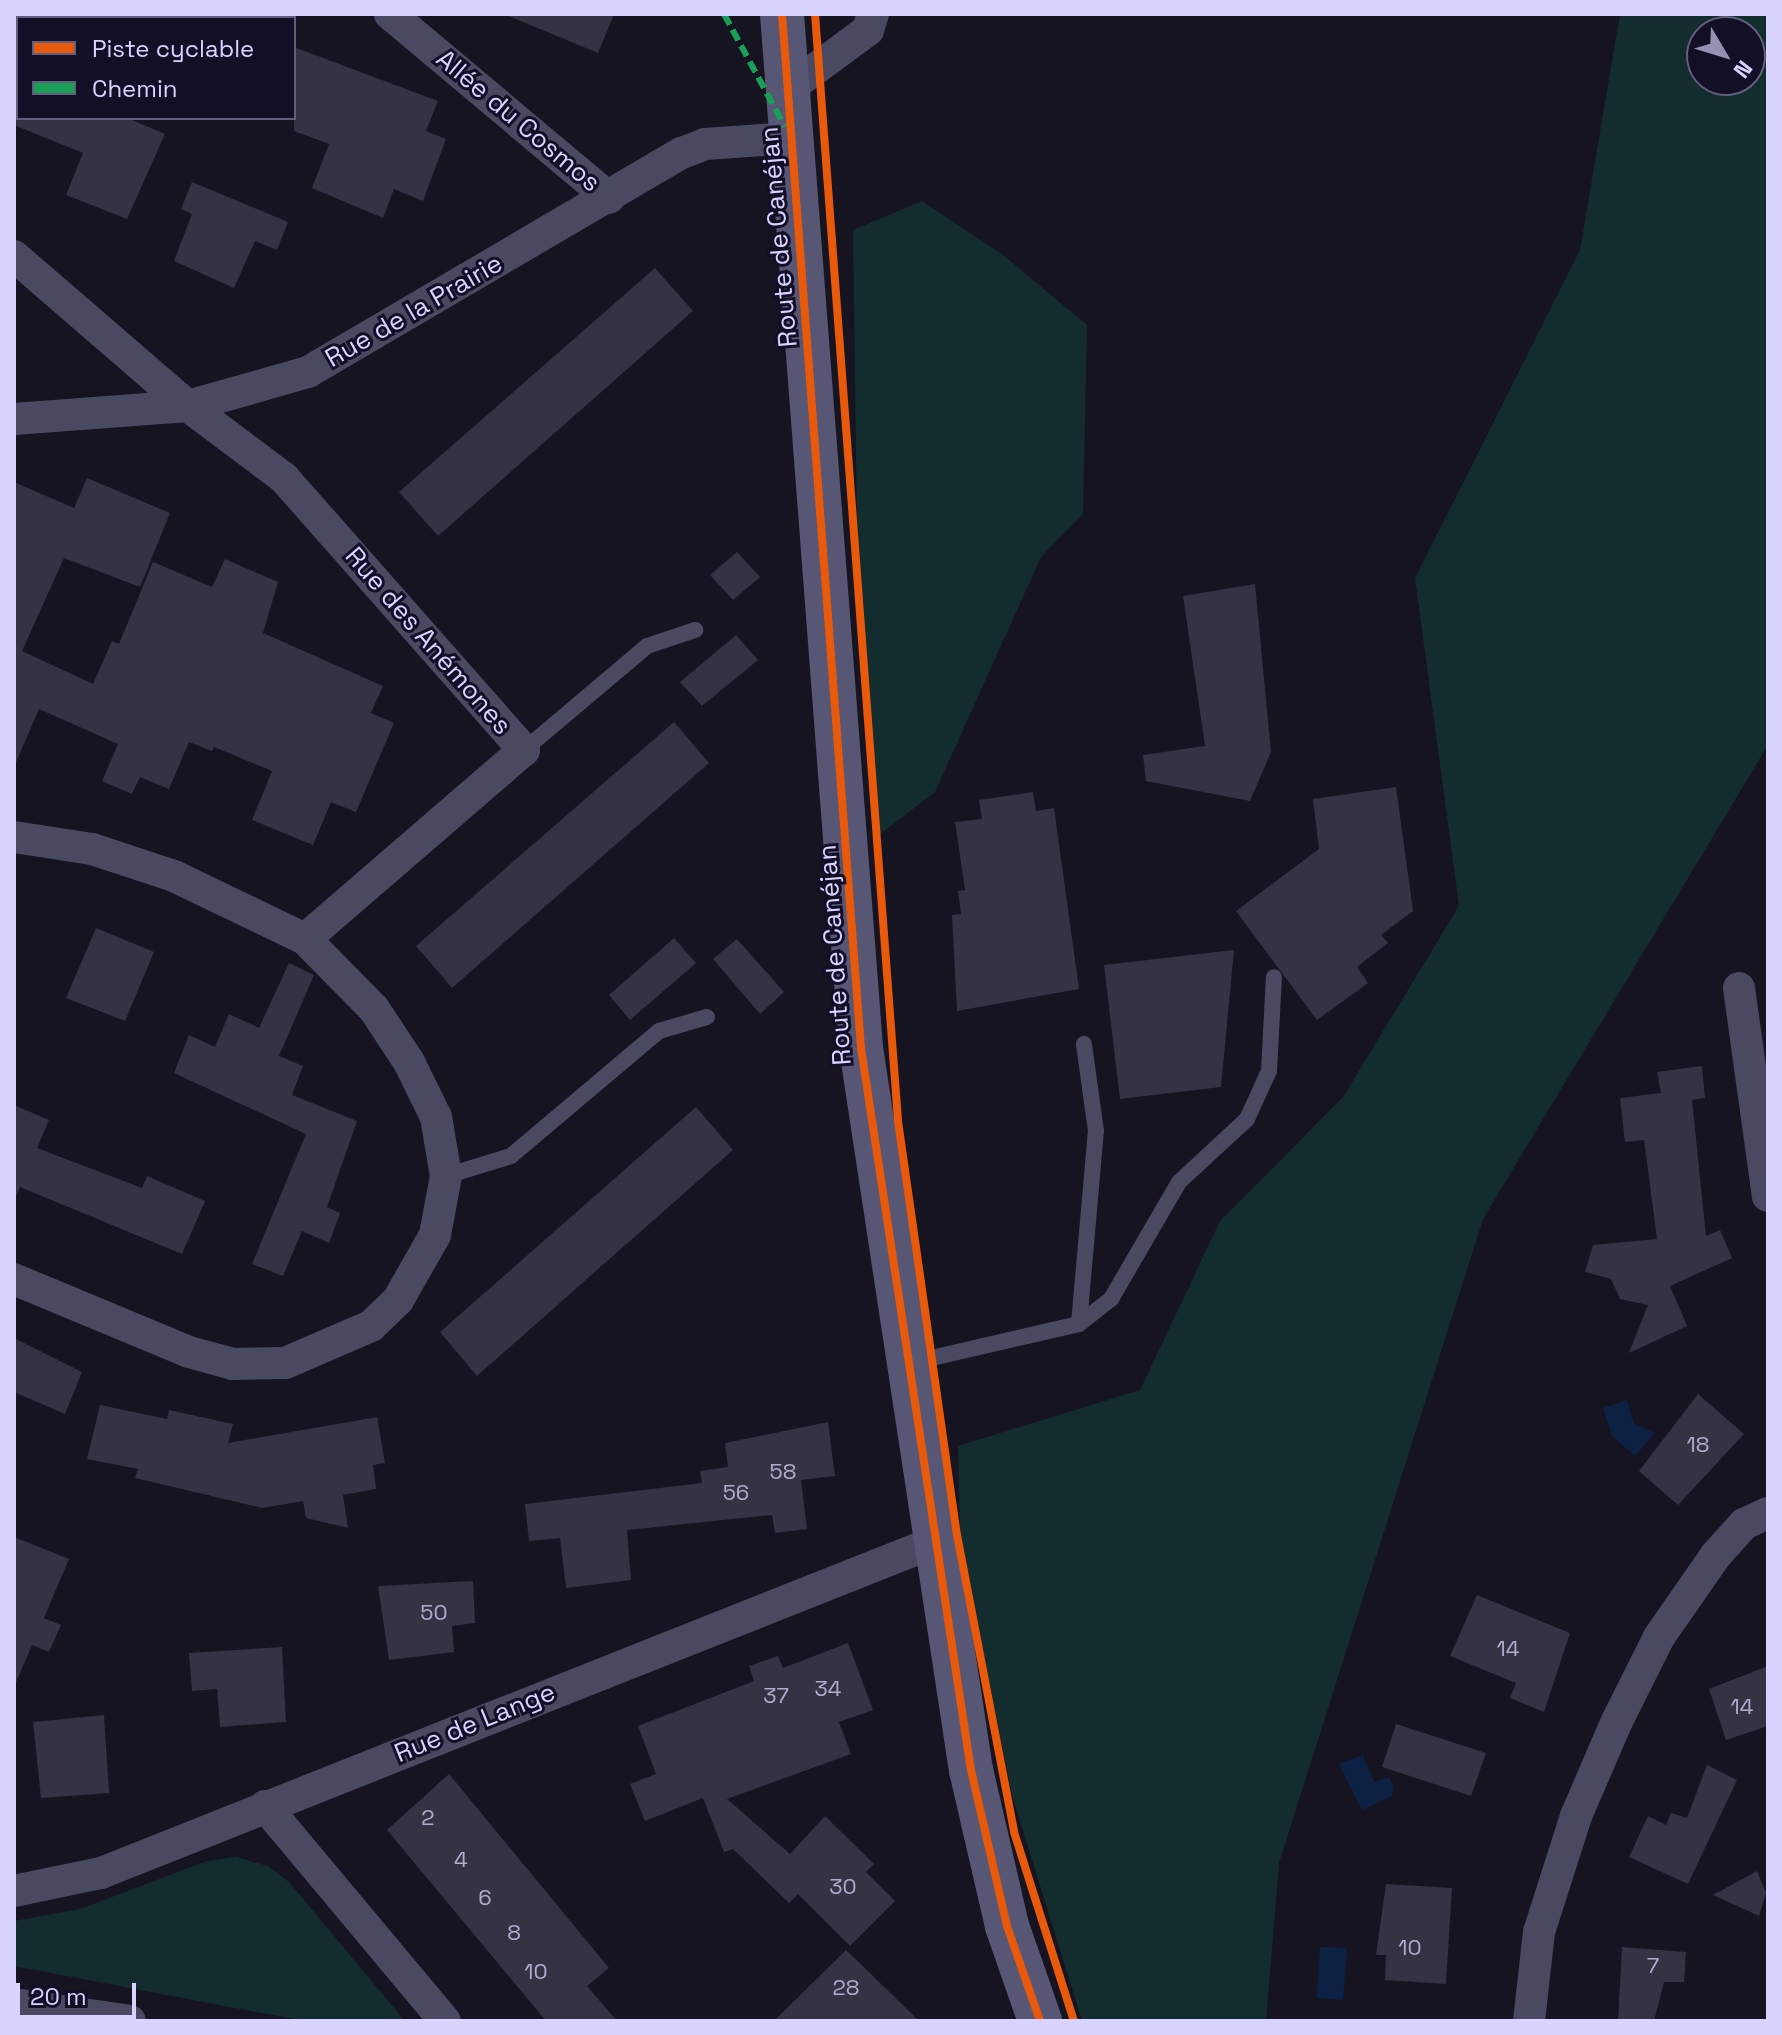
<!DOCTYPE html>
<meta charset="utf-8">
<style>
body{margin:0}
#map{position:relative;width:1782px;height:2035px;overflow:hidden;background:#161421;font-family:"Space Grotesk",sans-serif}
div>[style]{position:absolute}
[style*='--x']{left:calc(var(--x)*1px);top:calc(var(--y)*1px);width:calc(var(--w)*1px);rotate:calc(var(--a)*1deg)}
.green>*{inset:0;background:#132c2d}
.water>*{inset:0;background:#0d2144}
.building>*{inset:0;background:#343243}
.lane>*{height:16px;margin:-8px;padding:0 8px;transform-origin:8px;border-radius:8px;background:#4a4962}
.street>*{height:32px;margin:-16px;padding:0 16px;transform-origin:16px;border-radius:16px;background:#4a4962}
.secondary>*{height:44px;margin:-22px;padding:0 22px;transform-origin:22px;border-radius:22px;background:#575674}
.quiet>*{height:6px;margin-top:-3px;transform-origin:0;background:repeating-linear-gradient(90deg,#1a9f57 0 12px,transparent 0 18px)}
.cycleway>*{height:8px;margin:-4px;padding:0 4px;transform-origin:4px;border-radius:4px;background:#e8590c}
span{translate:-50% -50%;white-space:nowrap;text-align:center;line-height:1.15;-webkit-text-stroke:6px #130f26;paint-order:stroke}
.number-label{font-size:22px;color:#b0acd0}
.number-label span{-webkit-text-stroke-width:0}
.street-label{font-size:26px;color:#d9d4ff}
.frame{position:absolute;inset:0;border:16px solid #d9d4ff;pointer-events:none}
.legend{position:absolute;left:16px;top:16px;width:280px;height:104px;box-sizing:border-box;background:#130f26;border:2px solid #625e7d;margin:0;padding:10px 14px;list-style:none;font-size:24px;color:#d9d4ff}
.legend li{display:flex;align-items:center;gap:16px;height:40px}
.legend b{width:40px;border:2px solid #625e7d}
.north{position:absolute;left:1686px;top:16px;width:80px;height:80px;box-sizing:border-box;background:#130f26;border:2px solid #625e7d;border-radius:50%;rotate:128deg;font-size:22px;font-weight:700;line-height:32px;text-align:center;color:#d9d4ff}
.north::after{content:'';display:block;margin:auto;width:28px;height:36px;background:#9591b1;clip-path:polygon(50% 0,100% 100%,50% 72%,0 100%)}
.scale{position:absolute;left:16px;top:1983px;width:120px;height:36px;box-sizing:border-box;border:4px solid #d9d4ff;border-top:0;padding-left:10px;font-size:24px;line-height:28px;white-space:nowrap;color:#d9d4ff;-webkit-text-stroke:6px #130f26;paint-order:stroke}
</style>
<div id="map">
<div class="green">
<i style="clip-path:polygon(evenodd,1620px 14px,1768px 14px,1768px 745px,1483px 1219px,1279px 1863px,1266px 2021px,1082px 2021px,1012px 1795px,960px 1536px,958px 1446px,1140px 1390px,1220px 1221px,1343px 1097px,1459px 906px,1415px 578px,1580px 250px,1620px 14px,1702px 32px,1750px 32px,1750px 80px,1702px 80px,1702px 32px)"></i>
<i style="clip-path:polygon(922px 201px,1002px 254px,1087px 325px,1083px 514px,1041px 557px,935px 792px,875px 838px,857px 531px,853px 230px)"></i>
<i style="clip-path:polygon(236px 1857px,268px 1866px,289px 1882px,405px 2021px,304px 2021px,14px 1966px,14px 1921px,80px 1909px,207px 1861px)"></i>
</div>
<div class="water">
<i style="clip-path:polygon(1627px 1400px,1634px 1424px,1655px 1433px,1635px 1456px,1612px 1436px,1603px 1408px)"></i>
<i style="clip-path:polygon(1363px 1755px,1374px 1782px,1389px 1777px,1394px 1788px,1392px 1796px,1362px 1810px,1339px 1764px)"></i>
<i style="clip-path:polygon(1320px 1947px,1347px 1948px,1343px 2000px,1317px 1998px)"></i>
</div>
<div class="building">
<i style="clip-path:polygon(504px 14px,614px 14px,598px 53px)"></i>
<i style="clip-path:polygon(294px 47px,438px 101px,426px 131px,446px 139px,423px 201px,394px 189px,383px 218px,312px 188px,329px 144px,294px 131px)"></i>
<i style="clip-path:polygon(14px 118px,127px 118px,165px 134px,127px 219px,66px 195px,83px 153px,14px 125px)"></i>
<i style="clip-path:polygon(192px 182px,288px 222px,277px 250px,255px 241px,234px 288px,174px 261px,192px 214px,181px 209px)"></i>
<i style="clip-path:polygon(655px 268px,693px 311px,438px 536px,399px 492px)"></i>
<i style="clip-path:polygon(87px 478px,170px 513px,140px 587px,64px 558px,22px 651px,93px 684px,112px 641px,119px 644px,153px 562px,212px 587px,225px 559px,278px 582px,263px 633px,383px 686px,371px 713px,394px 723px,356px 812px,331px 802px,313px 845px,252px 820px,272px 771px,214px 747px,212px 751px,189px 742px,169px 789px,140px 777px,132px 794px,102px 781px,118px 744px,39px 709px,14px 767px,14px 482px,74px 508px)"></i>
<i style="clip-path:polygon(737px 552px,760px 577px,733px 600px,710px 575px)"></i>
<i style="clip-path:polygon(1255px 584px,1271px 752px,1250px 801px,1146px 781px,1143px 755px,1205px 746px,1183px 596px)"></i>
<i style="clip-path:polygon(736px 635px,758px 660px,702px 706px,680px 682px)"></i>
<i style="clip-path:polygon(674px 722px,709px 763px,452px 988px,416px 946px)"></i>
<i style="clip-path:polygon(1396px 787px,1413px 911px,1381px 935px,1388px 943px,1357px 967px,1368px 983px,1317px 1020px,1236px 911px,1319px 849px,1313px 799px)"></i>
<i style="clip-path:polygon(1033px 792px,1036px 811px,1054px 808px,1079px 989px,957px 1011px,952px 915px,961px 914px,958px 891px,965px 890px,955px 822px,982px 819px,979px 800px)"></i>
<i style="clip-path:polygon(96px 928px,154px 952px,125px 1021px,66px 998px)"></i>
<i style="clip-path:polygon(674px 938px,696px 963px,630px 1020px,609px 995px)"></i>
<i style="clip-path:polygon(737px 939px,784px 992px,760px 1014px,713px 959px)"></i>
<i style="clip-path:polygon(1234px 950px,1221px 1087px,1120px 1099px,1104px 965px)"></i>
<i style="clip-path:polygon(289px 963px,314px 975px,279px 1056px,303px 1066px,292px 1095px,357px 1121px,327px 1207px,340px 1213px,329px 1243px,302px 1231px,283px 1276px,252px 1264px,306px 1134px,174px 1073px,189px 1035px,215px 1047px,229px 1014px,259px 1028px)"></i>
<i style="clip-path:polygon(1702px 1066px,1705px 1098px,1692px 1100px,1706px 1236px,1720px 1230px,1732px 1258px,1670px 1286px,1687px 1326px,1629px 1353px,1648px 1305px,1620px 1299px,1611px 1279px,1585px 1272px,1593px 1245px,1657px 1239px,1644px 1140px,1625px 1142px,1620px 1098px,1661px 1093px,1657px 1072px)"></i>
<i style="clip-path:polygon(14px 1105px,49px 1120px,37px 1148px,142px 1188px,147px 1176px,205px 1201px,182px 1254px,20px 1187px,14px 1201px)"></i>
<i style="clip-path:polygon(696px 1107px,733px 1150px,477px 1376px,440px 1332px)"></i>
<i style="clip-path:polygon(14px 1338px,82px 1372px,65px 1414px,14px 1392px)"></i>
<i style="clip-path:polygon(1698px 1394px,1744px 1434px,1678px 1505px,1639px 1471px)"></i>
<i style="clip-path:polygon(100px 1405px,167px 1419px,169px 1410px,233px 1424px,228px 1443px,377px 1417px,385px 1463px,373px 1465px,376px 1489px,343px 1495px,348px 1528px,306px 1518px,303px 1501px,262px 1508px,135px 1478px,138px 1469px,87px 1459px)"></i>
<i style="clip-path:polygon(828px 1422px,835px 1476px,801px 1480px,807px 1529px,775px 1533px,772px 1515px,627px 1530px,631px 1580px,566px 1588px,560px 1538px,529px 1541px,525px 1504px,702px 1483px,700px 1471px,728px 1467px,725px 1443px)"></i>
<i style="clip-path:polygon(14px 1537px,69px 1559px,44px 1618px,61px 1625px,49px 1652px,32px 1645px,14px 1687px)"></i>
<i style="clip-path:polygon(473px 1581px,475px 1623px,452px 1626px,454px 1652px,389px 1660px,378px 1586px)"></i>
<i style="clip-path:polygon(1477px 1595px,1570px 1633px,1544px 1712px,1510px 1698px,1516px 1683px,1450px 1656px)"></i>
<i style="clip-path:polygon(848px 1643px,873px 1710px,839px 1722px,851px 1754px,727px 1799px,790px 1854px,825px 1816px,874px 1864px,866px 1872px,895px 1901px,850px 1946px,798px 1894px,789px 1903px,733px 1849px,724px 1852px,703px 1798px,645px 1821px,630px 1784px,656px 1774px,638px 1726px,754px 1681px,749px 1666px,778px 1656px,783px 1668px)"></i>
<i style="clip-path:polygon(282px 1647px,286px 1722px,220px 1727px,217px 1689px,192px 1691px,189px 1653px)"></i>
<i style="clip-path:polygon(1768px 1666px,1768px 1726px,1726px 1740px,1709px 1689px)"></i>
<i style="clip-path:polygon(104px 1715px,109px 1793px,41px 1798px,33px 1722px)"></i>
<i style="clip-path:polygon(1396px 1724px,1486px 1753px,1471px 1796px,1382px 1767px)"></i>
<i style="clip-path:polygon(1707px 1765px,1737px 1780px,1688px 1884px,1629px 1857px,1648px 1816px,1666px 1825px,1671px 1813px,1687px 1818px)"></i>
<i style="clip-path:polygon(449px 1774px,609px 1968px,587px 1986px,617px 2021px,546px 2021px,387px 1830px)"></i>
<i style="clip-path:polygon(1757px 1871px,1766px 1893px,1759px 1916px,1713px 1895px)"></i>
<i style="clip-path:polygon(1386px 1884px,1452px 1888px,1446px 1984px,1385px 1980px,1386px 1955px,1376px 1955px)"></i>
<i style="clip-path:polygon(1622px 1947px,1686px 1952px,1684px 1982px,1664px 1982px,1654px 2021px,1618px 2021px)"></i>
<i style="clip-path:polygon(846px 1950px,870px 1973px,919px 2021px,774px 2021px)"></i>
</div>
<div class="lane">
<i style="--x:524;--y:750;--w:161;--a:-40.2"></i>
<i style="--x:647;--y:646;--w:51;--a:-18.4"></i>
<i style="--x:446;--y:1176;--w:68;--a:-17.1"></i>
<i style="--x:511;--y:1156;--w:194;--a:-40.2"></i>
<i style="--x:659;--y:1031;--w:50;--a:-16.3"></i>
<i style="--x:1079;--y:1324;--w:41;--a:-38"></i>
<i style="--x:1111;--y:1299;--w:135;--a:-59.8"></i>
<i style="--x:1179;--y:1182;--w:93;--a:-42.8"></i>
<i style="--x:1247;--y:1119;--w:53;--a:-65.4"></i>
<i style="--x:1269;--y:1071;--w:94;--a:-87"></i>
<i style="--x:910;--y:1363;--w:173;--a:-13"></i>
<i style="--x:1079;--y:1324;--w:194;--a:-85"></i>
<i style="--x:1096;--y:1131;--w:88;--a:-97.9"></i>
</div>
<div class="street">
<i style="--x:390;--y:14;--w:286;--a:40"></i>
<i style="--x:787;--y:90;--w:101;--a:-36.5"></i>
<i style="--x:868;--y:30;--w:17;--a:-73"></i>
<i style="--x:14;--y:256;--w:230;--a:40.8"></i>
<i style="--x:188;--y:406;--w:120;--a:36.9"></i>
<i style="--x:284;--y:478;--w:363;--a:48.6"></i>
<i style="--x:524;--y:750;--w:289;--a:139.2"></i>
<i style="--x:14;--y:419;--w:174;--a:-4.3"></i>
<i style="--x:188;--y:406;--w:125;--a:-15.8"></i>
<i style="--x:308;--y:372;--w:433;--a:-30.4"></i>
<i style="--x:682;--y:153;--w:25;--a:-21"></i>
<i style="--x:705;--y:144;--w:86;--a:-4"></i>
<i style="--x:14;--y:837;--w:79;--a:8.7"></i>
<i style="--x:92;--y:849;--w:86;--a:18.2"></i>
<i style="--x:174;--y:876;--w:145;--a:25.7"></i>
<i style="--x:305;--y:939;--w:98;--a:45.4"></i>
<i style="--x:374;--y:1009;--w:64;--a:56.6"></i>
<i style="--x:409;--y:1062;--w:61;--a:63.9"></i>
<i style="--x:436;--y:1117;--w:60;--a:80.4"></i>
<i style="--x:446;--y:1176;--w:60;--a:100.6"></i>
<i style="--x:435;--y:1235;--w:75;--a:119.6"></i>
<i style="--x:398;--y:1300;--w:37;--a:136"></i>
<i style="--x:371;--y:1326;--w:94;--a:156.7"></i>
<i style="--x:285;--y:1363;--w:52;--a:178.9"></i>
<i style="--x:233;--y:1364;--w:46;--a:-164.7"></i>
<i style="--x:189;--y:1352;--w:190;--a:-157.4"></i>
<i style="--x:1739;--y:988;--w:210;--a:82.1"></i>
<i style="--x:265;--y:1806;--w:280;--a:50.1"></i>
<i style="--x:14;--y:1891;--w:89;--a:-11.7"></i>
<i style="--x:101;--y:1873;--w:894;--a:-21.66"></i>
<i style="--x:14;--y:2004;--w:117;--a:8.3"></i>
<i style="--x:1529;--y:2021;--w:90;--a:-83.6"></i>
<i style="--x:1539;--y:1932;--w:122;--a:-72.3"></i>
<i style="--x:1576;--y:1816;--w:103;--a:-66.7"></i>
<i style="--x:1617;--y:1721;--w:94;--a:-63.4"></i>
<i style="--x:1659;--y:1637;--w:100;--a:-55.2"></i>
<i style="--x:1716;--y:1555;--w:42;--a:-47.9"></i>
<i style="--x:1744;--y:1524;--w:26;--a:-25"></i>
</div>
<div class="secondary">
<i style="--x:782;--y:14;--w:1037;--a:85.63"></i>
<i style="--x:861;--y:1048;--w:730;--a:81.34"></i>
<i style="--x:971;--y:1770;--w:160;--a:77"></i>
<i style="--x:1007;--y:1926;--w:101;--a:70.8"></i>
</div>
<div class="quiet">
<i style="--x:724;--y:14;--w:128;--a:61.6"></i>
</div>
<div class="cycleway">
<i style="--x:782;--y:14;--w:1037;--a:85.63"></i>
<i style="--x:861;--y:1048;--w:730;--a:81.34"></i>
<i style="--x:971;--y:1770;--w:160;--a:77"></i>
<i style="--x:1007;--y:1926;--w:101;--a:70.8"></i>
<i style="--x:815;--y:14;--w:1110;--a:85.71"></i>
<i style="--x:898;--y:1121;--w:418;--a:81.9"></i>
<i style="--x:957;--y:1535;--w:302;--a:79.1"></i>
<i style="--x:1014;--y:1832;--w:198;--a:72.4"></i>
</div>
<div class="number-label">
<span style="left:1698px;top:1445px">18</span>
<span style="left:783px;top:1472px">58</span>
<span style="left:736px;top:1493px">56</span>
<span style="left:434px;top:1613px">50</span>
<span style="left:1508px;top:1649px">14</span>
<span style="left:828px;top:1689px">34</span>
<span style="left:776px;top:1696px">37</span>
<span style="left:1742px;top:1707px">14</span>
<span style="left:428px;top:1818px">2</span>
<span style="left:461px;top:1860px">4</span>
<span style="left:843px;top:1887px">30</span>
<span style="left:485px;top:1898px">6</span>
<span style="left:514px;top:1933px">8</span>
<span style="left:1410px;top:1948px">10</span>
<span style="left:1653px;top:1966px">7</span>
<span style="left:536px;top:1972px">10</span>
<span style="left:846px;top:1988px">28</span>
</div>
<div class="street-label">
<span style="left:518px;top:121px;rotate:40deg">Allée du Cosmos</span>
<span style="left:779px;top:237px;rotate:-95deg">Route de Canéjan</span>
<span style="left:414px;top:311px;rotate:-30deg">Rue de la Prairie</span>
<span style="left:428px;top:641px;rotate:49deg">Rue des Anémones</span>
<span style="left:835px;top:955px;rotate:-94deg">Route de Canéjan</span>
<span style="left:475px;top:1723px;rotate:-22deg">Rue de Lange</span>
</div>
<div class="frame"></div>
<ul class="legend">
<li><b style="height:10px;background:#e8590c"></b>Piste cyclable</li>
<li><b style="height:10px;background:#1a9f57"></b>Chemin</li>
</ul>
<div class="north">N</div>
<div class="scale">20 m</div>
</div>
